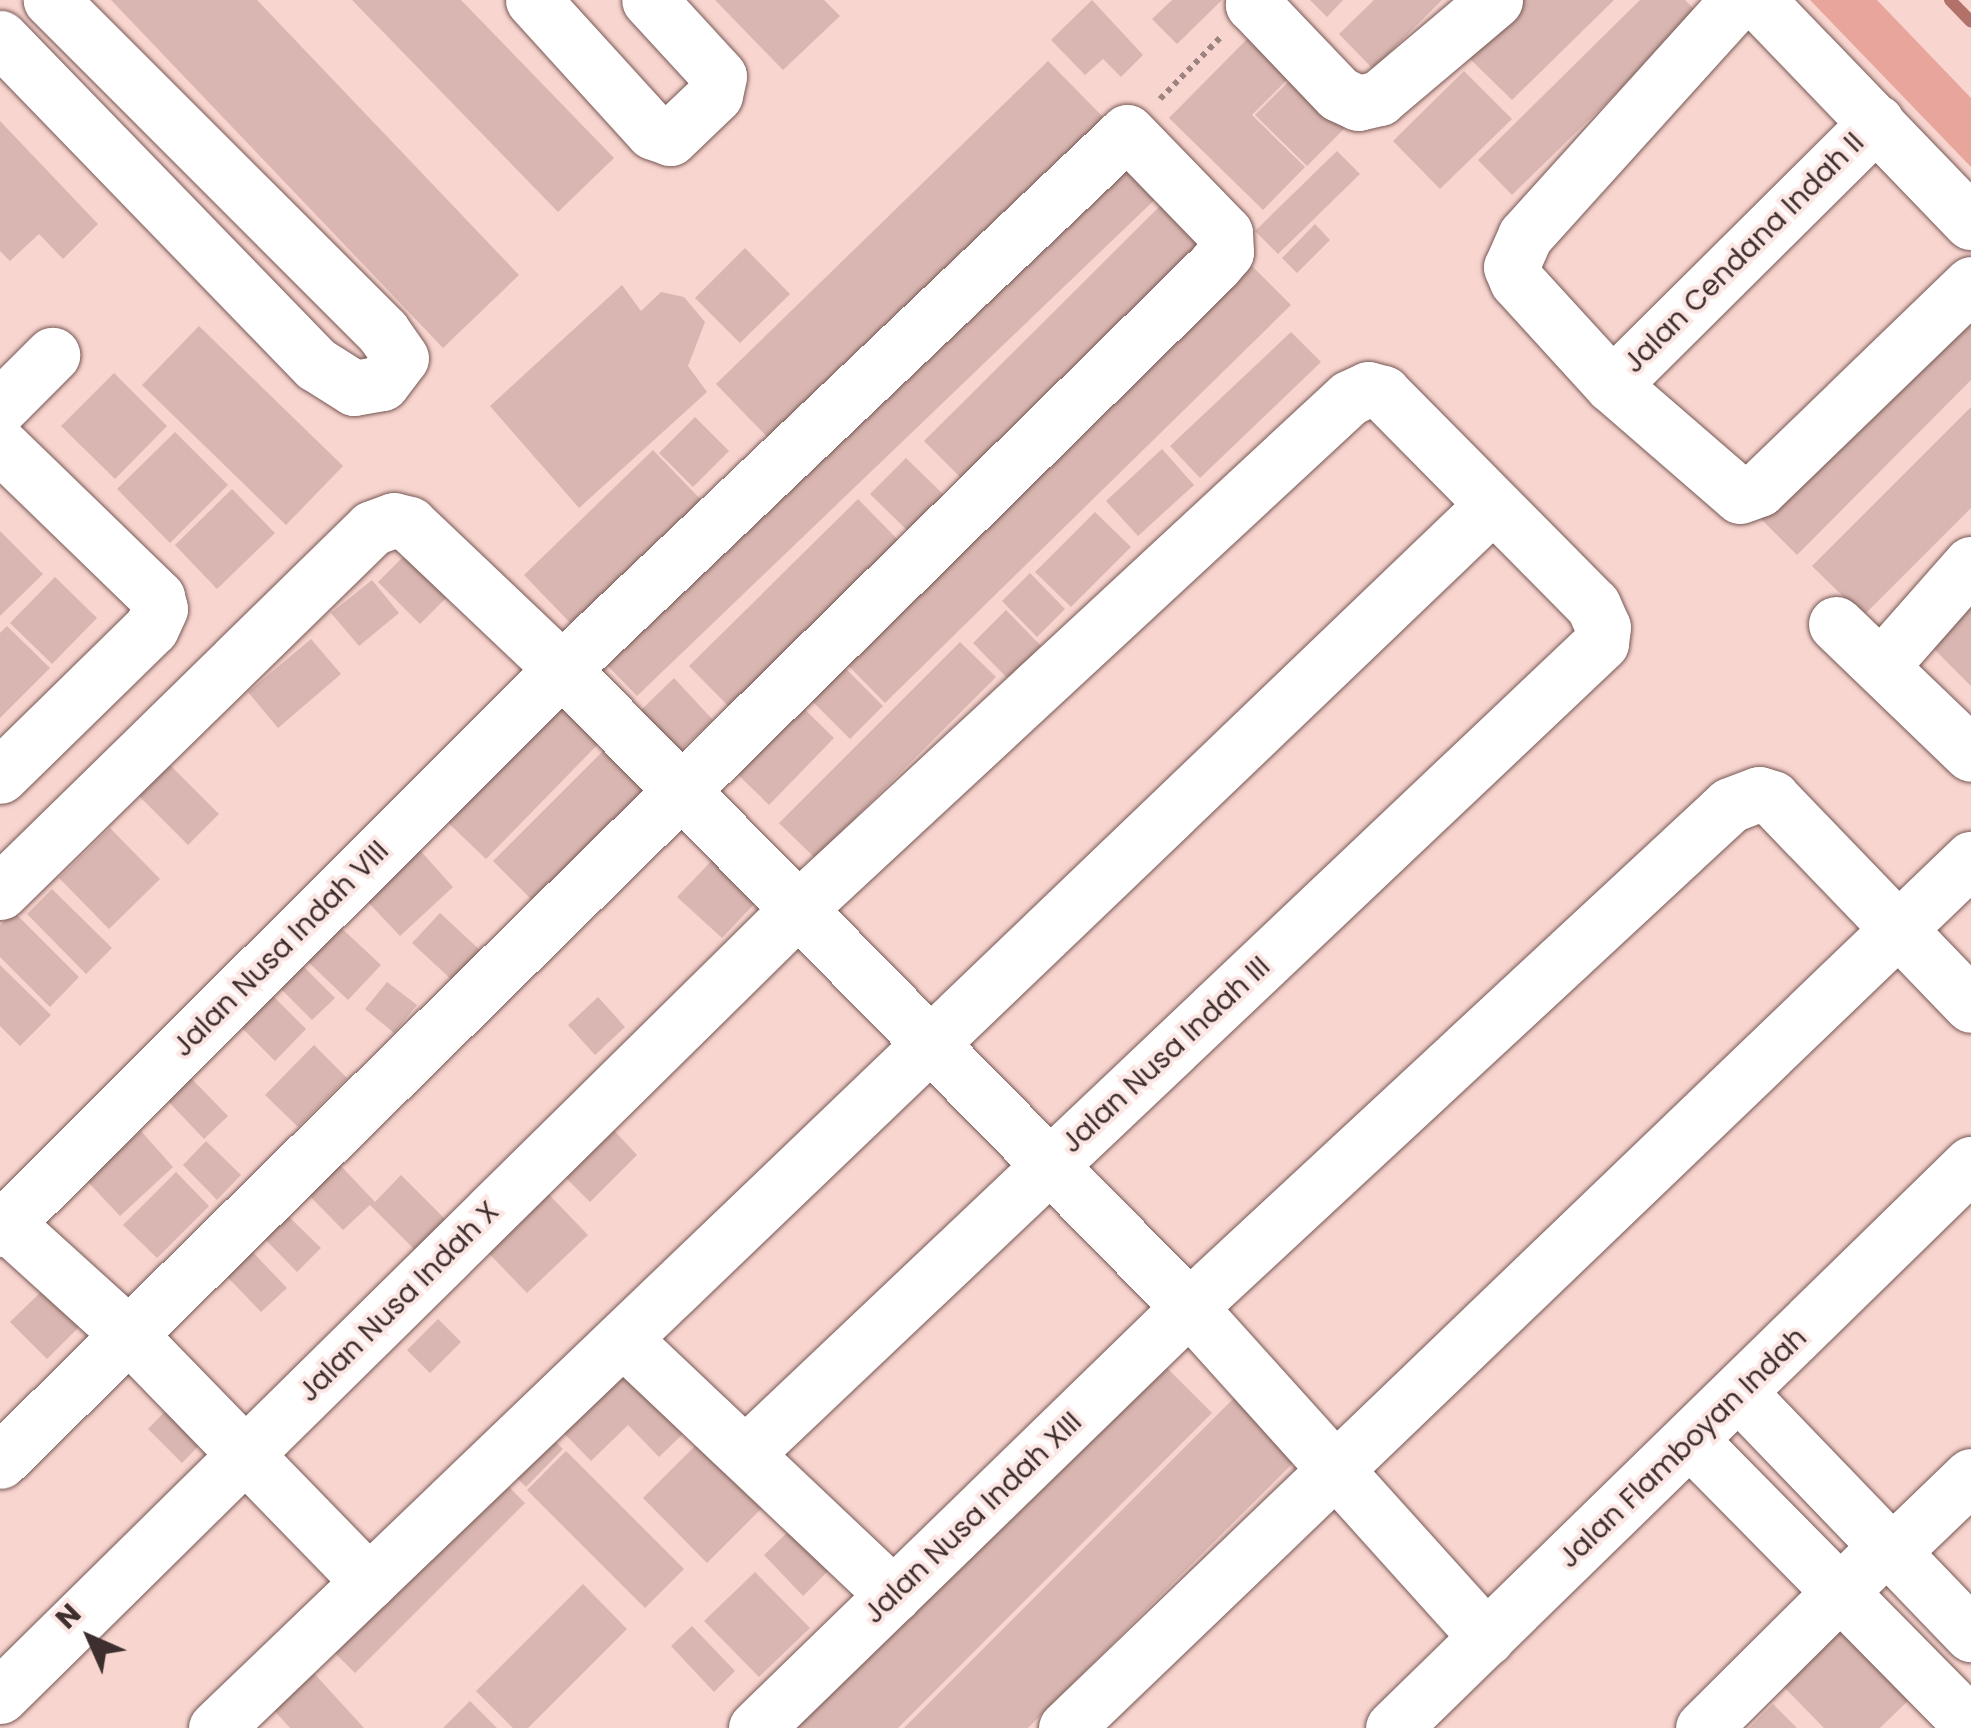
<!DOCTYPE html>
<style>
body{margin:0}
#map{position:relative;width:1971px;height:1728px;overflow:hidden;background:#f9d5d0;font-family:Poppins,sans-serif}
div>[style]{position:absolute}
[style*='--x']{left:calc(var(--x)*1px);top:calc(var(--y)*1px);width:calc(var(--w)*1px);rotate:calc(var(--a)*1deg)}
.green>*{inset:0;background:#e8a59b}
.stream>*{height:12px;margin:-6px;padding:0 6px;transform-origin:6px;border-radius:6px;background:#b27269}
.building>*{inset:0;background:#d9b6b1}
.path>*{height:6px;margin-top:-3px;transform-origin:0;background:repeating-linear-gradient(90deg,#9d8380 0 5px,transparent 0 10px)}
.roads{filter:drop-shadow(0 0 2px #765854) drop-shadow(0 0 2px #765854)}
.minor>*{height:55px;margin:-27.5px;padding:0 27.5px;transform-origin:27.5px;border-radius:27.5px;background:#fff}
span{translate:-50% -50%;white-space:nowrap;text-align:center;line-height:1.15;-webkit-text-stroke:8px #fce6e3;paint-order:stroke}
.street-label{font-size:28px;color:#3d2f2d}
.north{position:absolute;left:40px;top:1588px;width:100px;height:100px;-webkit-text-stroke:8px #fce6e3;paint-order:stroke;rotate:315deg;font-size:28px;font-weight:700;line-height:40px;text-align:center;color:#3d2f2d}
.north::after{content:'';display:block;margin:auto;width:35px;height:45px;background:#3d2f2d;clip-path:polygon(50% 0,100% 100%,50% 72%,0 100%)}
</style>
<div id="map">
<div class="green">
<i style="clip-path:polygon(1810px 0,1877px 0,1971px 98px,1971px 167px)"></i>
</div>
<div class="stream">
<i style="--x:1950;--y:0;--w:30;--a:46"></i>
</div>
<div class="building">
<i style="clip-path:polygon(111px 0,257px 0,519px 275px,443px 348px)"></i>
<i style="clip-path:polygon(352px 0,461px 0,614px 158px,558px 212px)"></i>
<i style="clip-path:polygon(715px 0,824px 0,840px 16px,783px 70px)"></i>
<i style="clip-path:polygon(1092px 0,1143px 55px,1121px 77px,1103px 59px,1085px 75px,1051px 40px)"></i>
<i style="clip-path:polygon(1172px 0,1222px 0,1177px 44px,1152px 19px)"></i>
<i style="clip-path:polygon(1310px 0,1343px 0,1327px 17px)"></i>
<i style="clip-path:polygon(1374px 0,1442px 0,1373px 69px,1339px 34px)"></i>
<i style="clip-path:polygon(1521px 0,1614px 0,1512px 100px,1466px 55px)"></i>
<i style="clip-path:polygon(1640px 0,1685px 0,1698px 13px,1512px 195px,1478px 160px)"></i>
<i style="clip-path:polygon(1255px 31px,1296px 71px,1252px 115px,1305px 167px,1263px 210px,1169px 118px)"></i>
<i style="clip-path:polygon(1048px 61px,1104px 118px,772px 442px,716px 384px)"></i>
<i style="clip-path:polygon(1299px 71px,1350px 123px,1307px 166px,1255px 115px)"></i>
<i style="clip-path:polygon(1464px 71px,1512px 119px,1440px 189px,1393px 141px)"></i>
<i style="clip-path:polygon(0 121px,98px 224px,63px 259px,39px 234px,10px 261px,0 251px)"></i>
<i style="clip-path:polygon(1131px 149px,1168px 187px,637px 696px,600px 658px)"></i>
<i style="clip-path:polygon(1337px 151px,1360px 174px,1278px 254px,1255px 231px)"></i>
<i style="clip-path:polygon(1168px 198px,1216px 246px,972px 489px,924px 441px)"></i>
<i style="clip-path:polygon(1315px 224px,1330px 240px,1297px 273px,1282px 258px)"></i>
<i style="clip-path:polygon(745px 248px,790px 294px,740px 343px,695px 298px)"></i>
<i style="clip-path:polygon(1244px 258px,1291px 305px,885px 703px,838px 655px)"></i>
<i style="clip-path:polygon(622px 285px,641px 311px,661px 292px,684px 297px,705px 322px,688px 366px,707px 392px,579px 508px,490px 406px)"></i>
<i style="clip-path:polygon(1971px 293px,1971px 380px,1797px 555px,1753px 511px)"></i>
<i style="clip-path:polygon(199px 326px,343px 466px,286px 525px,142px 385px)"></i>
<i style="clip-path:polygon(1291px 332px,1321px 362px,1200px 478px,1170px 446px)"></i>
<i style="clip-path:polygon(114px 373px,167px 426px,115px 479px,61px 426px)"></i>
<i style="clip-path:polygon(1971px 407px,1971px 508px,1863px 616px,1812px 566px)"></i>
<i style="clip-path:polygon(695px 417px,729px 451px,693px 487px,659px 453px)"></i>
<i style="clip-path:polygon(175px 432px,228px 485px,170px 543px,117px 489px)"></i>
<i style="clip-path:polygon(1162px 449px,1194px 485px,1138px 536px,1106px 501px)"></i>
<i style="clip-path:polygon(653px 450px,705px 504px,576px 629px,524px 575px)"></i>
<i style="clip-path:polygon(906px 458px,952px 503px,916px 539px,870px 494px)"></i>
<i style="clip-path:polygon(232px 489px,275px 533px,217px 589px,175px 545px)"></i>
<i style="clip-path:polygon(858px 499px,900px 542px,731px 709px,689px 666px)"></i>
<i style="clip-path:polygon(1095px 512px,1131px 547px,1071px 607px,1035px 572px)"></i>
<i style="clip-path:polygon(0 531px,43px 574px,0 616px)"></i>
<i style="clip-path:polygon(418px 542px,460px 584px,420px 624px,378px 582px)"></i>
<i style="clip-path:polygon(1030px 573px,1065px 609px,1037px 637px,1002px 601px)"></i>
<i style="clip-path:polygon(55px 577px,97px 618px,52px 664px,10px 623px)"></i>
<i style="clip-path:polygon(372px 580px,399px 613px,359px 646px,331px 613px)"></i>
<i style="clip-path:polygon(1971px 596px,1971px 686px,1926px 641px)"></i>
<i style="clip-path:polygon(1006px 610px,1041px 646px,1008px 679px,973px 643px)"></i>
<i style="clip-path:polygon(7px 626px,50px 668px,0 718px,0 633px)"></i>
<i style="clip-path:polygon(311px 639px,341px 674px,278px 728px,248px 692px)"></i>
<i style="clip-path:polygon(960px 642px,996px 677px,815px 858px,779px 823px)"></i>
<i style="clip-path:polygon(831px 654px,883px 706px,850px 739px,798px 687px)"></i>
<i style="clip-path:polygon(674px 678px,713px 720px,677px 753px,639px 712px)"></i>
<i style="clip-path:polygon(562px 693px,606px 736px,486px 859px,442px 817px)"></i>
<i style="clip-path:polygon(791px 696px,834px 738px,769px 805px,726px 763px)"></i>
<i style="clip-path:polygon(611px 743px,653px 784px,535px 903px,493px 861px)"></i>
<i style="clip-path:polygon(163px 758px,219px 814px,188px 845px,132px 789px)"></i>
<i style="clip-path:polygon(110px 828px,160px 879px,109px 929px,59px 878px)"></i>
<i style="clip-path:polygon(418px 848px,453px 887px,400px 936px,365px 899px)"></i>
<i style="clip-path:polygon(716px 856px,760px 898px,722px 938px,677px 897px)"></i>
<i style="clip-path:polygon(52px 889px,112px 948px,86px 974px,27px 914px)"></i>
<i style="clip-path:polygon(14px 912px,79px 977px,50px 1007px,0 957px,0 925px)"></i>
<i style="clip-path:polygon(440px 913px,481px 951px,453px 981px,412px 943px)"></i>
<i style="clip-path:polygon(336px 923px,381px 965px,348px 1000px,303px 957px)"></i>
<i style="clip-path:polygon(301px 964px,335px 998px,312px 1020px,278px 986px)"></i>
<i style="clip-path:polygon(0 965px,51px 1015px,20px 1046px,0 1026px)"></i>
<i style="clip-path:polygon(387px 982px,417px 1005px,394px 1033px,365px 1009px)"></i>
<i style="clip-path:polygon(267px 990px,306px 1029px,275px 1061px,236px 1022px)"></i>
<i style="clip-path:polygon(598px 997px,625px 1027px,595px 1055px,568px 1025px)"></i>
<i style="clip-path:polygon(314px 1045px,347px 1078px,298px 1127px,265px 1095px)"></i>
<i style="clip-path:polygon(187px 1074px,228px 1116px,204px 1139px,164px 1097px)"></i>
<i style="clip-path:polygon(608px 1124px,637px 1155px,590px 1202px,559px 1171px)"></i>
<i style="clip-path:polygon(141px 1131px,173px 1167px,120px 1216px,87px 1181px)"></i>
<i style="clip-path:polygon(206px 1141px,241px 1175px,217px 1200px,183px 1165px)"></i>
<i style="clip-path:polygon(326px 1150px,375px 1202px,401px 1175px,450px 1224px,419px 1254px,370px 1205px,343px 1230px,294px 1180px)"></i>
<i style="clip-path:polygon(176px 1172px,209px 1206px,157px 1258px,123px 1225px)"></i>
<i style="clip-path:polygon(534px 1179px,588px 1235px,527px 1293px,473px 1237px)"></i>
<i style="clip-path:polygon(281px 1209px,321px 1248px,297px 1272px,258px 1232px)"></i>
<i style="clip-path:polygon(241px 1240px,287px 1288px,261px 1312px,215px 1264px)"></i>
<i style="clip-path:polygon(47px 1286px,84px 1322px,47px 1359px,10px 1322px)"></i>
<i style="clip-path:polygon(438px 1319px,461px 1342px,430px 1373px,407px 1350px)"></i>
<i style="clip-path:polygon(631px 1351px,686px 1431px,659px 1457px,628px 1425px,591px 1461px,556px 1425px)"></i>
<i style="clip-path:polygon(1150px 1351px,1212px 1413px,898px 1728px,774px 1728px)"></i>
<i style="clip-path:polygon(1241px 1391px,1303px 1453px,1028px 1728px,904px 1728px)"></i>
<i style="clip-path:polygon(175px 1401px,209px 1435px,182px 1463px,148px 1429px)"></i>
<i style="clip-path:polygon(538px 1424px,563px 1449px,526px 1487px,500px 1461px)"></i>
<i style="clip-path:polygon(709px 1432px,774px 1496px,707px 1563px,643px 1498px)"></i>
<i style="clip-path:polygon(566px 1451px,684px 1569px,645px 1608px,527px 1490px)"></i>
<i style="clip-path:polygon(492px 1470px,525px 1503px,355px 1673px,322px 1640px)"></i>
<i style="clip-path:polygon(796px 1524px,835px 1564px,803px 1596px,764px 1555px)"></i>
<i style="clip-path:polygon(755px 1572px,810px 1628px,759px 1677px,704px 1621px)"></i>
<i style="clip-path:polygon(583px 1584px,627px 1629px,528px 1728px,513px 1728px,476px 1691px)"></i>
<i style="clip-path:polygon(1848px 1613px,1922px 1687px,1880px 1728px,1824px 1728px,1779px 1682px)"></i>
<i style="clip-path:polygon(692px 1626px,735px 1671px,714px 1692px,671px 1646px)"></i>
<i style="clip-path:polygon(311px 1670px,364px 1728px,290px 1728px,271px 1707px)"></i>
<i style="clip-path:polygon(470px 1701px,497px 1728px,443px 1728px)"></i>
<i style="clip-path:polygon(1773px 1704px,1797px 1728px,1749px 1728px)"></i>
</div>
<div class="path">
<i style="--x:1160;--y:99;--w:87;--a:-45.5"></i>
</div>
<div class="roads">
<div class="minor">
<i style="--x:533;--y:0;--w:178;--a:47.7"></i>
<i style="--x:653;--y:132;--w:18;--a:19"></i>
<i style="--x:670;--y:138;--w:62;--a:-43.7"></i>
<i style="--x:715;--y:95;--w:19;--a:-78"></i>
<i style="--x:719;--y:76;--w:103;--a:-132.6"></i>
<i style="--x:1257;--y:0;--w:6;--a:135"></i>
<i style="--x:1253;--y:4;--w:124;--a:46.3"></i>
<i style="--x:1339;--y:94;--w:21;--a:25"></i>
<i style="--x:1358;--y:103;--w:22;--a:-13"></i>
<i style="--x:1379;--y:98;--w:152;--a:-40.2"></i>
<i style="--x:1738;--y:0;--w:318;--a:132.1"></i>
<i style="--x:1525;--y:236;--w:34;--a:114"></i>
<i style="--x:1511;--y:267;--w:15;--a:67"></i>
<i style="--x:1517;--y:281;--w:141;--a:47.6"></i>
<i style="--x:1612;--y:385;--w:169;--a:40.9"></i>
<i style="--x:1740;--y:496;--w:20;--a:-20"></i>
<i style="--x:1759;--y:489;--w:295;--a:-44"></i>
<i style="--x:1757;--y:0;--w:308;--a:46.1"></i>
<i style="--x:0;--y:38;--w:454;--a:45.9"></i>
<i style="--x:316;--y:364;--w:45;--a:32.3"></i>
<i style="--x:354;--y:388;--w:28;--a:-10"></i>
<i style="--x:382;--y:383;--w:31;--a:-53"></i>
<i style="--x:401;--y:358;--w:32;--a:-125"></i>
<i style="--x:383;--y:332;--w:470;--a:-135"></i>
<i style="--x:1612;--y:385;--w:373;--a:-44.8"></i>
<i style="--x:0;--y:407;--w:74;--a:-45"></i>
<i style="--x:0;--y:445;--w:219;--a:44.1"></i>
<i style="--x:157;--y:597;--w:12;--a:76"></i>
<i style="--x:160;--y:609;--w:21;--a:115"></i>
<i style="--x:151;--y:628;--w:211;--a:135.6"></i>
<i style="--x:1836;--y:624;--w:187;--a:43.9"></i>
<i style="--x:1881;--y:666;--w:136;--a:-48.6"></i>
<i style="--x:0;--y:892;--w:520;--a:-44.38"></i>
<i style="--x:372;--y:528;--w:23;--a:-20"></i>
<i style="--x:394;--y:520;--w:16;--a:15"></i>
<i style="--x:409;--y:524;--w:211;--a:43.5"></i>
<i style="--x:562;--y:669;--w:895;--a:45.5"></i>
<i style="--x:1189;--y:1307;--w:445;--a:48"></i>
<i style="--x:0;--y:1218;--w:174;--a:42.2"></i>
<i style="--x:129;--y:1335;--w:344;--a:45.8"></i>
<i style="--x:0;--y:1229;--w:793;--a:-44.9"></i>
<i style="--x:562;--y:669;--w:779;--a:-43.54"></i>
<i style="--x:1127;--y:132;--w:141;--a:45.9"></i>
<i style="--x:1225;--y:233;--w:19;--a:87"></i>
<i style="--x:1226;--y:252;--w:18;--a:131"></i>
<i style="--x:1214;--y:266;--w:1703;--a:135.45"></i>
<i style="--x:624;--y:1340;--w:371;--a:43.4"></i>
<i style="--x:1741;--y:1395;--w:332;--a:46.1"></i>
<i style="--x:1692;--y:1442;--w:397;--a:45.4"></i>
<i style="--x:1893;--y:1551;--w:108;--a:-43.9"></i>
<i style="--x:0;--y:1696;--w:1121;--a:-44.6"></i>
<i style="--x:798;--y:909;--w:751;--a:-42.84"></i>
<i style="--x:1349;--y:398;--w:21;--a:-25"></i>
<i style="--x:1368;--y:389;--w:16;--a:15"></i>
<i style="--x:1383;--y:393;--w:298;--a:45.3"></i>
<i style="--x:1593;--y:605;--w:24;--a:66"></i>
<i style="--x:1603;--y:627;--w:16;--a:97"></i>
<i style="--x:1601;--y:643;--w:1179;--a:136.55"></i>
<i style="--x:216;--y:1728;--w:1765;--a:-43.78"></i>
<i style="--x:756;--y:1728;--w:604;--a:-44.19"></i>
<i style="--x:1189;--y:1307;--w:738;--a:-42.86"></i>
<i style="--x:1730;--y:805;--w:31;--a:-21"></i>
<i style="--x:1759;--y:794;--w:14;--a:17"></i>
<i style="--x:1772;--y:798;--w:287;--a:46.1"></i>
<i style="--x:1066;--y:1728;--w:1255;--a:-43.84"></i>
<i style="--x:1393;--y:1728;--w:808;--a:-44.3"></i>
<i style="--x:1703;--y:1728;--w:231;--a:-44.8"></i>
</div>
</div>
<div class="street-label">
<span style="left:1744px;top:253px;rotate:-45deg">Jalan Cendana Indah II</span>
<span style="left:281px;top:949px;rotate:-45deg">Jalan Nusa Indah VIII</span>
<span style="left:1166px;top:1055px;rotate:-43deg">Jalan Nusa Indah III</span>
<span style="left:399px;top:1302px;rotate:-45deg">Jalan Nusa Indah X</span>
<span style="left:1683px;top:1448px;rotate:-44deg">Jalan Flamboyan Indah</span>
<span style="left:973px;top:1518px;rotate:-44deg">Jalan Nusa Indah XIII</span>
</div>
<div class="north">N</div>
</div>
